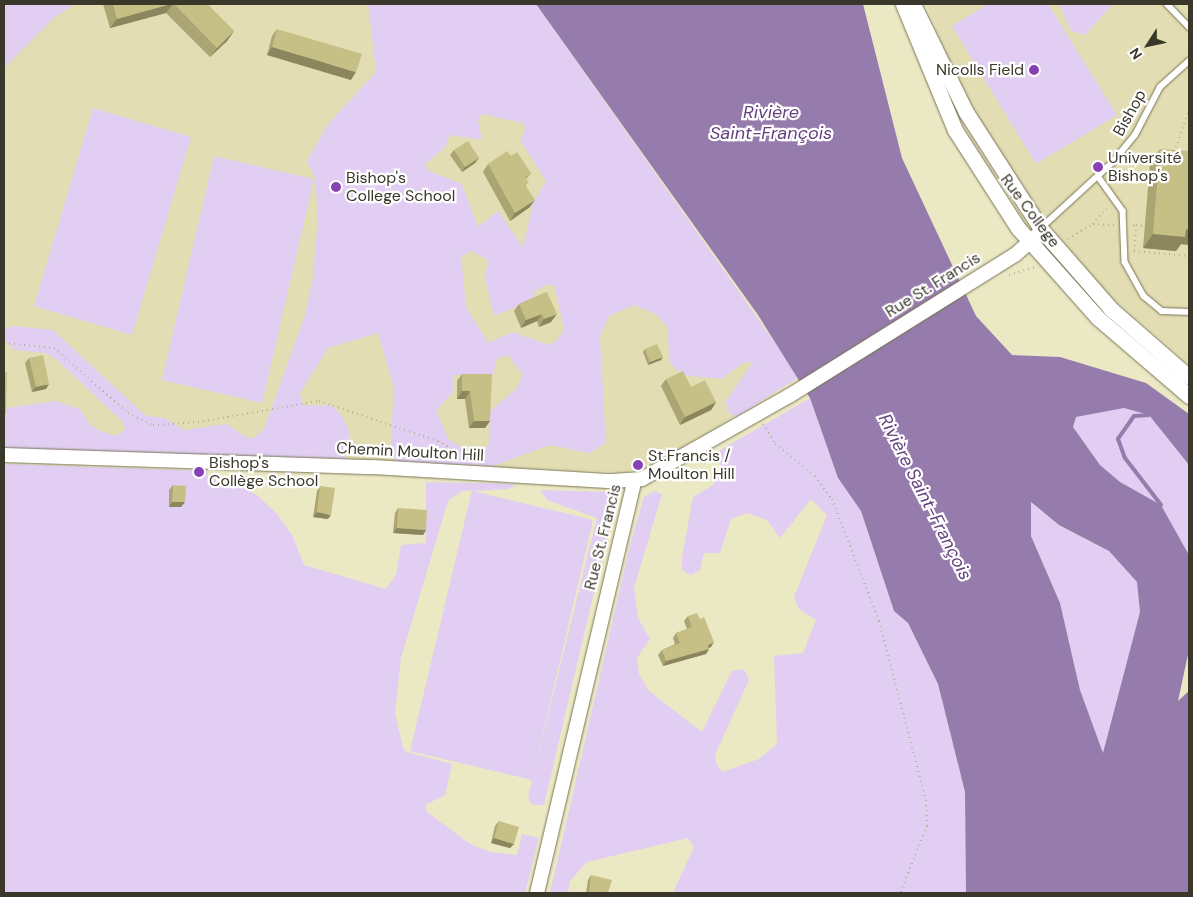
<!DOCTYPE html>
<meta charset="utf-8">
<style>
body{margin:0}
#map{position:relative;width:1193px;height:897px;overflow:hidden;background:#ebe8c4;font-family:"DM Sans",sans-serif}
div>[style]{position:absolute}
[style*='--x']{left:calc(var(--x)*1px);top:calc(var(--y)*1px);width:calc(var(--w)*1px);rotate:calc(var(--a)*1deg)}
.built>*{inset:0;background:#e2ddb2}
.green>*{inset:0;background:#e2cef3}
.water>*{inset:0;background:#967cac}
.stream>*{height:4px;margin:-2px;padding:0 2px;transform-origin:2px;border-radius:2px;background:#967cac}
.path>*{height:2px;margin-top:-1px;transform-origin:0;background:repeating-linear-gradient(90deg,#b4b295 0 1px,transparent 0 5px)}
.roads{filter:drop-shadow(0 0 1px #797555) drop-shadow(0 0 1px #797555)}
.service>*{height:5.5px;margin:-2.75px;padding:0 2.75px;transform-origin:2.75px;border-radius:2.75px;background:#fff}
.tertiary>*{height:14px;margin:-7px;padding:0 7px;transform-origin:7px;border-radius:7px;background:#fff}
.secondary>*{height:15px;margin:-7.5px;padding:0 7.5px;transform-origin:7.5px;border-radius:7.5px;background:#fff}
.wall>*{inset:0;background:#aba573}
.shaded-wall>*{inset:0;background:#8b865e}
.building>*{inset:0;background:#c7c086}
.dots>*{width:14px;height:14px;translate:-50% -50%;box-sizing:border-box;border:2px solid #fff;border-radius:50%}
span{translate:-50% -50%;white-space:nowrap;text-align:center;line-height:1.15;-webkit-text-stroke:4.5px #fff;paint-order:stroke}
.poi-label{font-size:16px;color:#3a382a}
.right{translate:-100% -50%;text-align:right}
.left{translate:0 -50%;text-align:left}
.street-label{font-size:16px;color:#3a382a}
.water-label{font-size:18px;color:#64407f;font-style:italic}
.frame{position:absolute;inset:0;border:5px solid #3a382a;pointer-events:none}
.north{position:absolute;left:1123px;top:20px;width:50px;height:50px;-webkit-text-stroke:4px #fff;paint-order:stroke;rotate:235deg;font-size:14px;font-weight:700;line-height:20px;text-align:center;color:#3a382a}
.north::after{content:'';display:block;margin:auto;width:18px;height:22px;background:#3a382a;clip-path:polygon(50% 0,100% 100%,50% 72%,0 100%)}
</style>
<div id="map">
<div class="built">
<i style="clip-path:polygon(4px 4px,536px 4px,799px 377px,679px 450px,626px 472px,4px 450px)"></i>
<i style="clip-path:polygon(926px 4px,1189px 4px,1189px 364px,1105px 291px,1029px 200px,957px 84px)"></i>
</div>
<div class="green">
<i style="clip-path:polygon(4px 4px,75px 4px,55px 17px,4px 68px)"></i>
<i style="clip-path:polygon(evenodd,368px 4px,536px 4px,799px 377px,737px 416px,730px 414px,725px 402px,753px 362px,743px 363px,721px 379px,682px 375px,669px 362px,668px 328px,656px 314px,634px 305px,609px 316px,600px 337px,606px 443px,589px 453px,550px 445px,493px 466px,397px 462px,390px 455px,394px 389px,378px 333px,328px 348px,300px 393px,303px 405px,333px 406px,342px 416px,350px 433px,345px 459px,4px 450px,7px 408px,55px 401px,80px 409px,90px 425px,100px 431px,117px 436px,125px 429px,123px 422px,57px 360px,46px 353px,14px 350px,4px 338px,5px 329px,14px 326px,53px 330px,146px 416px,165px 418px,184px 430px,227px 424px,245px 437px,254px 438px,264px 429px,305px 315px,313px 277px,318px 218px,315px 178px,307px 161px,328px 124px,376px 72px,368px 4px,482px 114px,523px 123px,526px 129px,520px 140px,546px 181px,533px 203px,523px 247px,498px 211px,478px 227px,462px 184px,429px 171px,425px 164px,445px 147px,450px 135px,482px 140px,478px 121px,482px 114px,368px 4px,472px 251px,488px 260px,485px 279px,494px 316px,534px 300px,533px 292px,548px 284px,555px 287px,564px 330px,557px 340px,549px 345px,512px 332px,488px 343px,466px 307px,461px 256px,472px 251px,368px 4px,508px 355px,523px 375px,516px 389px,489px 412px,490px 442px,484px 452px,467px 451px,449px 440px,436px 411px,453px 392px,454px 375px,493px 375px,497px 359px,508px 355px)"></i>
<i style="clip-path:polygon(988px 4px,1048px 4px,1117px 115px,1036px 164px,952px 26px)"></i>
<i style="clip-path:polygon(1059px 4px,1113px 4px,1085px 35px,1071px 31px)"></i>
<i style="clip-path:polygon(93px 108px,191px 137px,132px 335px,34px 306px)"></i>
<i style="clip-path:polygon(214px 156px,314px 179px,262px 403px,162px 380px)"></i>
<i style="clip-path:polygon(810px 398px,838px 478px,861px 511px,894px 611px,908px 623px,938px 684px,965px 792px,966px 893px,673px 893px,694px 847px,688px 838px,587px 862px,570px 881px,568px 893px,550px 893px,630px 545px,644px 497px,654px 491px,662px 494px,634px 588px,638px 618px,650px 639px,637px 658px,639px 674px,649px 691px,702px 732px,732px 671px,744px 669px,749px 680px,715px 755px,716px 763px,722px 772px,759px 759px,777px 744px,774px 656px,803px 653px,816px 620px,799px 609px,794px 597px,827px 515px,811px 499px,780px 538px,767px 520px,747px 513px,731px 519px,720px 553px,704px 553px,700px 570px,691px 575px,682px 570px,682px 557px,693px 497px,713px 485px,721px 469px,719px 451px)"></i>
<i style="clip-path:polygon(1124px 408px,1149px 415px,1189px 465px,1189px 555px,1161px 505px,1120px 482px,1100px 465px,1073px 427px,1076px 417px)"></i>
<i style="clip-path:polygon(4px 464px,208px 471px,208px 478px,230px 482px,257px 495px,277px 514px,293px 537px,304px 565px,386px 589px,396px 575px,401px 545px,426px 543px,426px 482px,516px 484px,509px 489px,473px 491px,593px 520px,533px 776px,597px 518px,547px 500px,540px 490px,609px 492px,614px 507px,544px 805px,533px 805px,528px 798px,532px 780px,410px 751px,472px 490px,462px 491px,448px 501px,401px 658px,395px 713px,403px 748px,407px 752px,452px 764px,445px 795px,425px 805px,427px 812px,470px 844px,490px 852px,517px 855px,522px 834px,539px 838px,525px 893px,4px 893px)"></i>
<i style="clip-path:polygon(1030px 502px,1059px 525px,1109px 551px,1137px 582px,1140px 612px,1103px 754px,1080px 690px,1060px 603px,1031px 536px)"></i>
</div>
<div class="water">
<i style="clip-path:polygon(evenodd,536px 4px,863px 4px,902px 158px,976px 316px,1012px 355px,1060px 357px,1146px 383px,1189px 414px,1189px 465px,1149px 415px,1124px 408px,1076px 417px,1073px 427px,1100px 465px,1120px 482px,1161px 505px,1189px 555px,1189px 650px,1178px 701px,1189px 691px,1189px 893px,966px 893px,965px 792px,938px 684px,908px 623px,894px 611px,861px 511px,838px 478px,810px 398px,758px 315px,536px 4px,1031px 502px,1059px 525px,1109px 551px,1137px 582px,1140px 612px,1103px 753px,1080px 690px,1060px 603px,1031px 536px,1031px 502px)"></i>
</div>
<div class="stream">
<i style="--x:1149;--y:415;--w:15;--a:176"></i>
<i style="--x:1134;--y:416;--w:28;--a:125"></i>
<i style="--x:1118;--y:439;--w:20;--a:70"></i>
<i style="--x:1125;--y:458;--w:59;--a:52.5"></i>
</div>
<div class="path">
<i style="--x:1174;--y:152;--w:44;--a:-69.9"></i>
<i style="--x:1093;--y:224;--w:22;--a:3"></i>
<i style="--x:1133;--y:225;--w:3;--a:0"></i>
<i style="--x:1136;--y:225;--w:26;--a:94"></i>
<i style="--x:1134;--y:251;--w:55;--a:5.2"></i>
<i style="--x:1136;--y:225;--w:9;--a:6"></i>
<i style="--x:1068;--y:239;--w:29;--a:-31"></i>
<i style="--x:1093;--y:224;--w:23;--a:-49"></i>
<i style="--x:1009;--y:275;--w:28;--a:-17"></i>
<i style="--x:4;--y:343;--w:50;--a:5.7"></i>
<i style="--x:54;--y:348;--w:98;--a:41.3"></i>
<i style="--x:128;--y:413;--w:28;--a:26"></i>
<i style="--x:153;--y:425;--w:45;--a:-3.8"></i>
<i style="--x:198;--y:422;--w:123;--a:-9.8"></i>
<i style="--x:319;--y:401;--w:126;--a:18.6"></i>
<i style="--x:438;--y:441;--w:25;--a:29"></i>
<i style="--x:763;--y:424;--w:23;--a:59"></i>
<i style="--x:775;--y:444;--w:51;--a:38.7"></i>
<i style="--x:815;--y:476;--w:29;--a:54"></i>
<i style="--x:832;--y:499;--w:131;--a:68.9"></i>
<i style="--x:879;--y:621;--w:185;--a:75.3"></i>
<i style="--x:926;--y:800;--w:26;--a:88"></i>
<i style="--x:927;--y:826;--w:72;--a:111.9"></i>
</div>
<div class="roads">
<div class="service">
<i style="--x:1167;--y:4;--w:32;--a:46"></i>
<i style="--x:1098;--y:176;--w:43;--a:54.5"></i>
<i style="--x:1123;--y:211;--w:51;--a:87.8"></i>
<i style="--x:1125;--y:262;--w:39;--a:61"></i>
<i style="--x:1144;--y:296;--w:23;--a:40"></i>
<i style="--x:1162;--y:311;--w:27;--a:2"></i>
<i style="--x:1042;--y:227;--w:96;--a:-42.5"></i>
<i style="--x:1113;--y:162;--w:35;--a:-51"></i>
<i style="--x:1135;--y:135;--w:54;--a:-62.5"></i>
<i style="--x:1160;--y:87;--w:39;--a:-42"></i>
</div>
<div class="tertiary">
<i style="--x:4;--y:455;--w:369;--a:1.9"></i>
<i style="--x:373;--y:467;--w:239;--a:3.4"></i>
<i style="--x:612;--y:481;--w:30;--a:-4"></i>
<i style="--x:642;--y:479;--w:169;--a:-29.5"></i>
<i style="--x:789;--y:396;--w:266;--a:-32"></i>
<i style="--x:1015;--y:255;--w:31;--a:-42"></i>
<i style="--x:537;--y:893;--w:424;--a:-76.7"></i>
</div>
<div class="secondary">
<i style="--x:903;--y:4;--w:136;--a:67.6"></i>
<i style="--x:955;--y:130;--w:117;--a:57.3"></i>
<i style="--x:1018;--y:228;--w:120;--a:48.4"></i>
<i style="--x:1098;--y:318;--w:120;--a:40.6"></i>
<i style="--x:913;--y:4;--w:120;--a:63.9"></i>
<i style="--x:966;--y:112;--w:139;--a:57.3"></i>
<i style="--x:1041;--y:229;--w:106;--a:48.8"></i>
<i style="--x:1111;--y:309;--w:103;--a:41.1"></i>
</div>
</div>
<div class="wall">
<i style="clip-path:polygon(103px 4px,207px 4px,234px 31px,227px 41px,210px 57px,166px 13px,110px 28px)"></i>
<i style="clip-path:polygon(277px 29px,351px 80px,267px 55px,272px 36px)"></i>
<i style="clip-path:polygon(1160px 149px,1189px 201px,1189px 245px,1181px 244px,1176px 251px,1143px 248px,1150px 163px)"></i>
<i style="clip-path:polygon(454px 150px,479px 158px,475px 163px,462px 172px,450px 155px)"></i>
<i style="clip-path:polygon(511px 156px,531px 173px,526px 179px,526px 187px,530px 207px,510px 221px,483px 172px,488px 164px)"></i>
<i style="clip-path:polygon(547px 292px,551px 322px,539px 327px,537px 321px,521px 328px,514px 311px,519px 304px)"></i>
<i style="clip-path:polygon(645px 349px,661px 360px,648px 365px,643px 352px)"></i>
<i style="clip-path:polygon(29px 358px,46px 389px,32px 392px,25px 363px)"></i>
<i style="clip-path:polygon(462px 374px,490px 421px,485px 428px,469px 428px,465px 399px,457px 399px,457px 381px)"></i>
<i style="clip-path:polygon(666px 379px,691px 387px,716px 402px,711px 410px,680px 425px,661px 386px)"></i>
<i style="clip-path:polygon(173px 485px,181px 507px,169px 507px,169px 490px)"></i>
<i style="clip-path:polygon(320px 486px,328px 519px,313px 517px,317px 491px)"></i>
<i style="clip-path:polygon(398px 508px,426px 530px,423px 535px,393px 533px,395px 513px)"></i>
<i style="clip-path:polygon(688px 616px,711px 647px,709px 648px,709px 649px,706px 654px,663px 666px,658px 655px,662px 650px,675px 644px,673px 638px,676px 633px,687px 629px,684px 621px)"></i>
<i style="clip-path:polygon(499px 821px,514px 844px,510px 848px,491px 843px,495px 826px)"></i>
<i style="clip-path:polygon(591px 875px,608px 893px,586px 893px,588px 880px)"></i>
</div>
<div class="shaded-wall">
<i style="clip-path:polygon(171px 4px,173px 4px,166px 13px,110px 28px,117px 19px)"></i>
<i style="clip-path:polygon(234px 31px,227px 41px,210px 57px,217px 48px)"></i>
<i style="clip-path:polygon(272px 47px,356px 72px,351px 80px,267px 55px)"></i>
<i style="clip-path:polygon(479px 158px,475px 163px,462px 172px,465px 167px)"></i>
<i style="clip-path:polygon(535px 200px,530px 207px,510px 221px,515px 213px)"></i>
<i style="clip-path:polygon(1186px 229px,1189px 230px,1189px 245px,1181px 244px,1176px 251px,1143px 248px,1153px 234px)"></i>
<i style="clip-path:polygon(542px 314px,537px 321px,521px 328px,526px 320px)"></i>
<i style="clip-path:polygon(557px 314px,551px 322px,539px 327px,544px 319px)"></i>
<i style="clip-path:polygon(663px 357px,661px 360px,648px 365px,650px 362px)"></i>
<i style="clip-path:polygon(49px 384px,46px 389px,32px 392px,36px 387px)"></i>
<i style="clip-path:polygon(462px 391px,470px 391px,465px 399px,457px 399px)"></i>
<i style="clip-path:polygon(716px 402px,711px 410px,680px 425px,685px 417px)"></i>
<i style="clip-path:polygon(474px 421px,490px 421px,485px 428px,469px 428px)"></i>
<i style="clip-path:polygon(172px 502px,185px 502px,181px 507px,169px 507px)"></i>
<i style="clip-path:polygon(317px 512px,331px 515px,328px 519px,313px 517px)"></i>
<i style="clip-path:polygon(397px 528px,426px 530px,423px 535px,393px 533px)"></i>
<i style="clip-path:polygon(714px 642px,711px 647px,704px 650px,708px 645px)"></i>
<i style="clip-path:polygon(709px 649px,706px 654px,663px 666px,666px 661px)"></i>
<i style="clip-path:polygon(494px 838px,514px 844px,510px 848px,491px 843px)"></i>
</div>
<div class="building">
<i style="clip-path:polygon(113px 4px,171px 4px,117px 19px)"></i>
<i style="clip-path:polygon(174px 4px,207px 4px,234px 31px,217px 48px)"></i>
<i style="clip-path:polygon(277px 29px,362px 54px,356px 72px,272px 47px)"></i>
<i style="clip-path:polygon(468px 141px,479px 158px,465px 167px,454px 150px)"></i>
<i style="clip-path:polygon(1160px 149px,1189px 151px,1189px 230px,1186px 229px,1185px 237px,1153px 234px)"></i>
<i style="clip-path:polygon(507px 151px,511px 156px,517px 152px,531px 173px,525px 177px,529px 183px,525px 185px,535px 200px,515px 213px,488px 164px)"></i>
<i style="clip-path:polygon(547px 292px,557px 314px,544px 319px,542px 314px,526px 320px,519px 304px)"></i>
<i style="clip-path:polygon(657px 344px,663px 357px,650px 362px,645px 349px)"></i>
<i style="clip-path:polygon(43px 355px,49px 384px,36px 387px,29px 358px)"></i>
<i style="clip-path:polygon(683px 371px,691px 387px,705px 380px,716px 402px,685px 417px,666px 379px)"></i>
<i style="clip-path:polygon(4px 372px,7px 372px,6px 414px,4px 414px)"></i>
<i style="clip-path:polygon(462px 374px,492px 374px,490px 421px,474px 421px,470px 391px,462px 391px)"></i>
<i style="clip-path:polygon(173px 485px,186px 486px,185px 502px,172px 502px)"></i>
<i style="clip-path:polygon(320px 486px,335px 488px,331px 515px,317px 512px)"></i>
<i style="clip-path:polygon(398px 508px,427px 510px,426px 530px,397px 528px)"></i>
<i style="clip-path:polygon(697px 613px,700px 619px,704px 617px,714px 642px,708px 645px,709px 649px,666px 661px,662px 650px,680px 643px,676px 633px,692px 627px,688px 616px)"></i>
<i style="clip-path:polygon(499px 821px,519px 827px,514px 844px,494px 838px)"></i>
<i style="clip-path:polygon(591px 875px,612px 880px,608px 893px,589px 893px)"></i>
</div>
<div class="dots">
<i style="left:1034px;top:70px;background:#8741b4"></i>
<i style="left:1098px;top:167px;background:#8741b4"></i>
<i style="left:336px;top:187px;background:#8741b4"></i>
<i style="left:638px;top:465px;background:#8741b4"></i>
<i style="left:199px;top:472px;background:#8741b4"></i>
</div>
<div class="poi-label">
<span class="right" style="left:1024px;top:70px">Nicolls Field</span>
<span class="left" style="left:1108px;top:167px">Université<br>Bishop's</span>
<span class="left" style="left:346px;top:187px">Bishop's<br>College School</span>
<span class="left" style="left:648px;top:465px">St.Francis /<br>Moulton Hill</span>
<span class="left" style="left:209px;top:472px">Bishop's<br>Collège School</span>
</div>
<div class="street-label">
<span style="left:1130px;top:113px;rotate:-61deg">Bishop</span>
<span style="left:1030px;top:211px;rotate:53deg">Rue College</span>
<span style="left:933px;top:285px;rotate:-32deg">Rue St. Francis</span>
<span style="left:410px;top:452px;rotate:3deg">Chemin Moulton Hill</span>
<span style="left:603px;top:537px;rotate:-76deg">Rue St. Francis</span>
</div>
<div class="water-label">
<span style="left:771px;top:123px">Rivière<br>Saint-François</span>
<span style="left:925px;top:497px;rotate:63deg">Rivière Saint-François</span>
</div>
<div class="frame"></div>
<div class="north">N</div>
</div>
